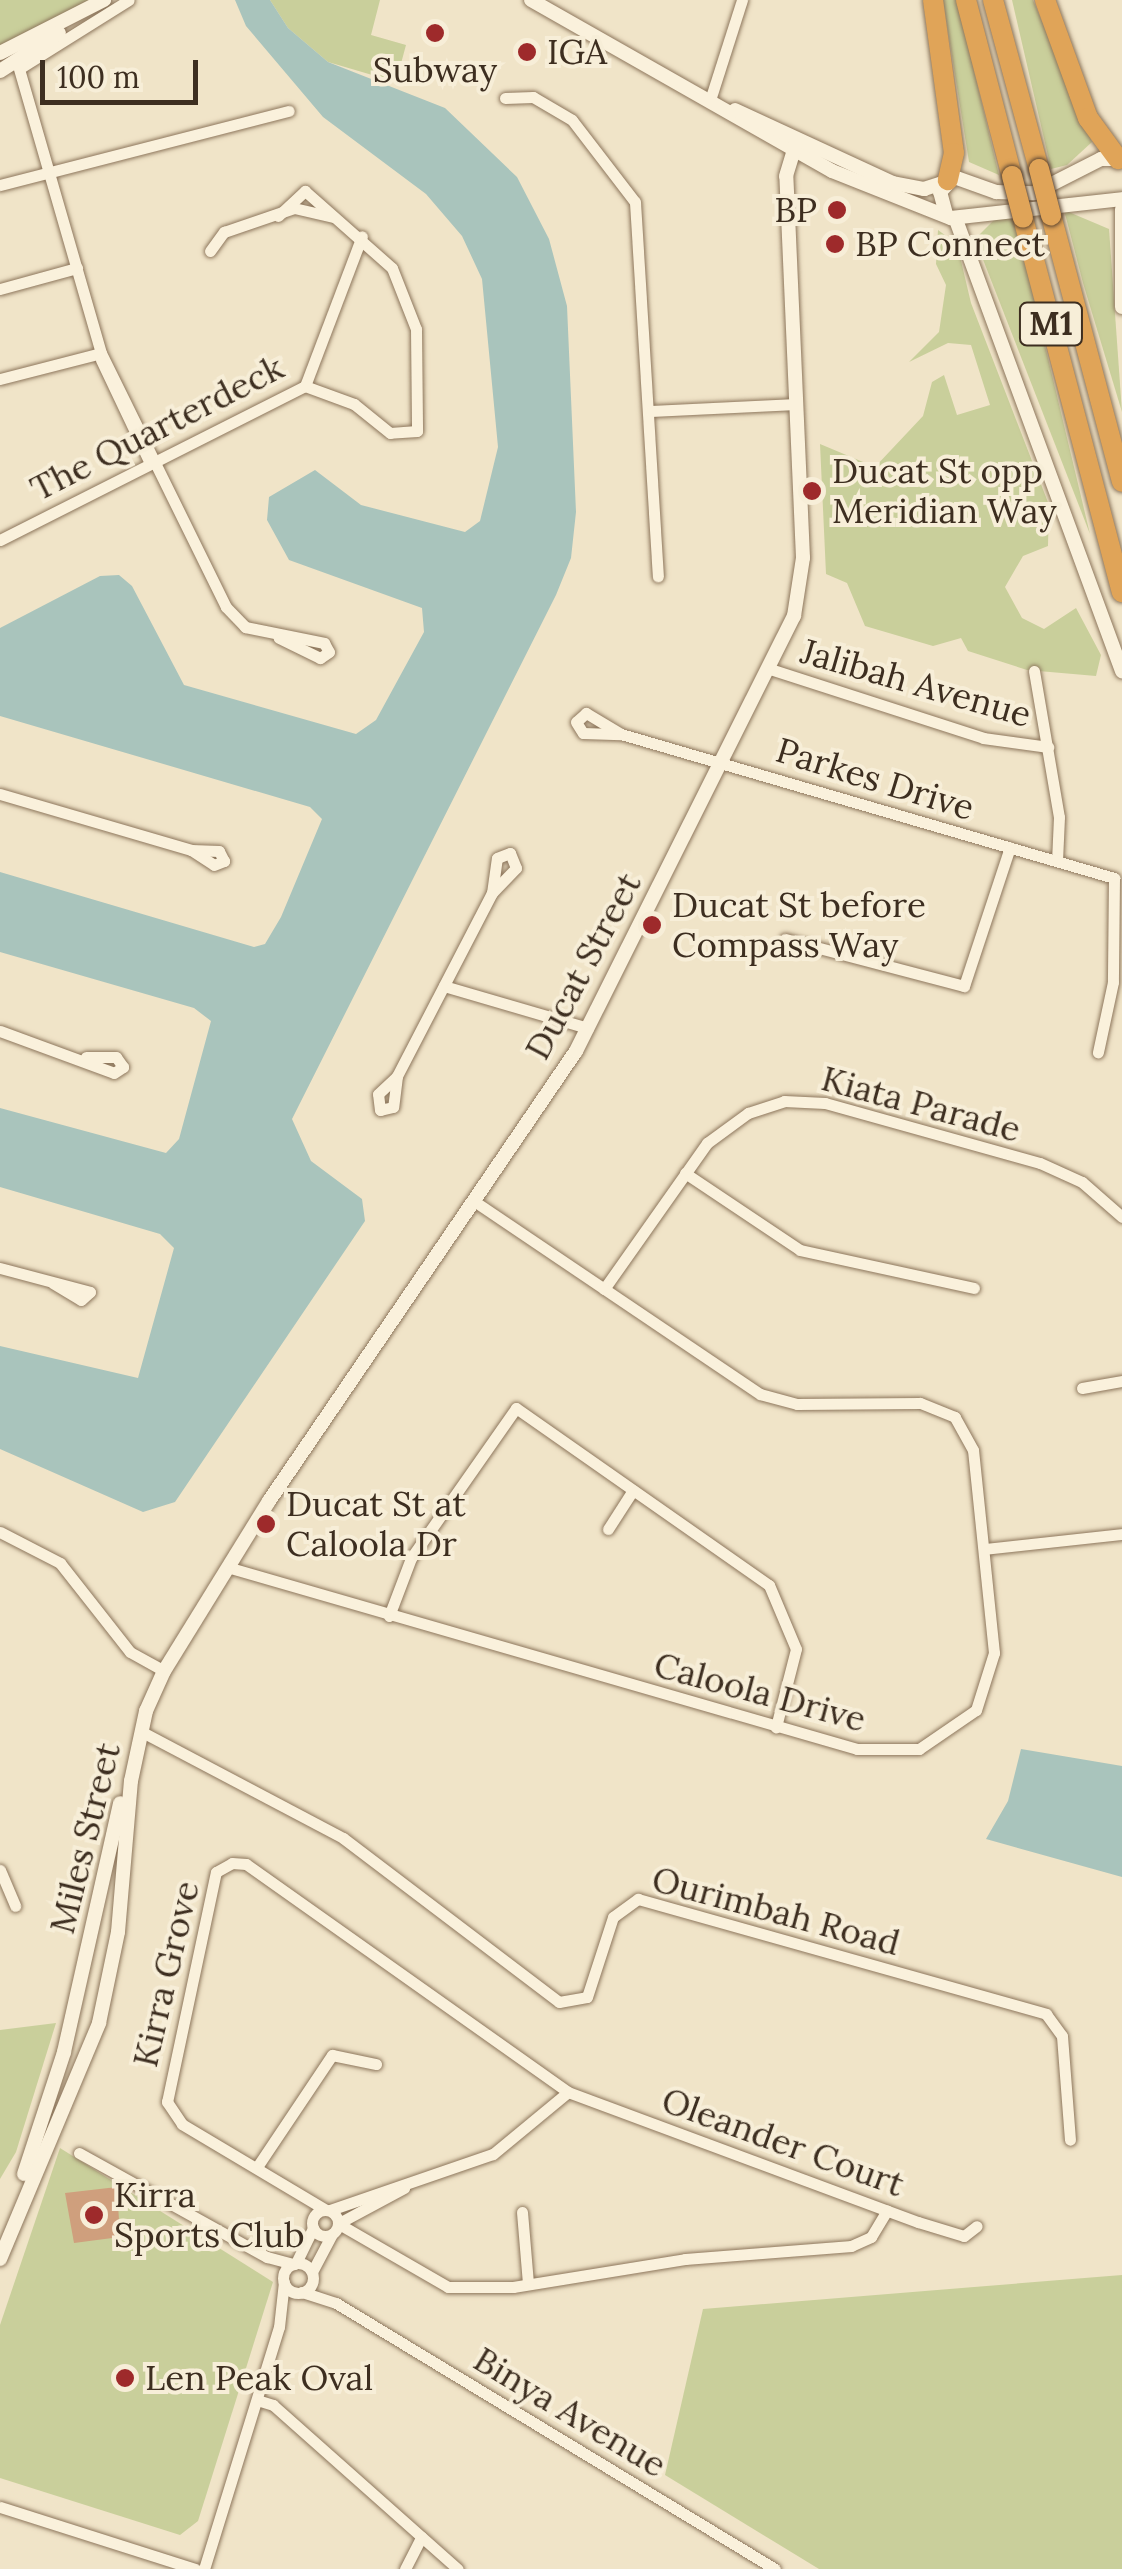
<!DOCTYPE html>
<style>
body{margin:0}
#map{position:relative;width:1122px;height:2569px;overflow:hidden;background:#f0e4c8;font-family:Lora,serif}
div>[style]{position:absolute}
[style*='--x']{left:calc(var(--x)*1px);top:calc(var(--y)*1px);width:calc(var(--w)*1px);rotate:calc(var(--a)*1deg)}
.green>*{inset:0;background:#c9cf9b}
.water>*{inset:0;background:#a9c4bc}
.building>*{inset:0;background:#cf9f7d}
.roads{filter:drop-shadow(0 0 2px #8d765c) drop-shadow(0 0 2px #8d765c)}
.minor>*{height:11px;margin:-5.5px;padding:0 5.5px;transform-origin:5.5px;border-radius:5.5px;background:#faf1dc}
.minor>.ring{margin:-5.5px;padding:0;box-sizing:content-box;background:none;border:11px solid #faf1dc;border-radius:50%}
.tertiary>*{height:14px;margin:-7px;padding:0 7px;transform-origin:7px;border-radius:7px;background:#faf1dc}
.motorway>*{height:20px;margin:-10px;padding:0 10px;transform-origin:10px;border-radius:10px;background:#e0a458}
.bridges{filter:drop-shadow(0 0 2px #5b4430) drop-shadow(0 0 2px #5b4430)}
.motorway-bridge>*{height:20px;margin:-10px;padding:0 10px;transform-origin:10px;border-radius:10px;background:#e0a458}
.dots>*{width:28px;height:28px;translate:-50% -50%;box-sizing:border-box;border:5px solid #f7eed8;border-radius:50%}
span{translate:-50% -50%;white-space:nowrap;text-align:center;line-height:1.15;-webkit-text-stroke:8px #f7eed8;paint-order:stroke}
.shield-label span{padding:2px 8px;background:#f7eed8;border:2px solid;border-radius:8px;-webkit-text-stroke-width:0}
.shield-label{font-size:32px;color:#3d2e20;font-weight:700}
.poi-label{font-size:35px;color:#3d2e20}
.left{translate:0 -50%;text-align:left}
.right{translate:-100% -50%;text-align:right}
.street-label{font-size:35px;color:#3d2e20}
.scale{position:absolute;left:40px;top:60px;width:158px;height:45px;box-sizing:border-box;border:5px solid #3d2e20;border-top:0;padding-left:12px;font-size:30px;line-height:35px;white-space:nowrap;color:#3d2e20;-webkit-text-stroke:8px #f7eed8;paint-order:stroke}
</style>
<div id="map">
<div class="green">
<i style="clip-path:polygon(0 0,93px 0,0 48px)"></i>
<i style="clip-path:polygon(270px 0,380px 0,371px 35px,406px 45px,396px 82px,328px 62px,288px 28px)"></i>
<i style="clip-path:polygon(943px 0,957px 0,999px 175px,969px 162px)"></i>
<i style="clip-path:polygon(1012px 0,1033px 0,1092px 142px,1067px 165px,1051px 169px)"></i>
<i style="clip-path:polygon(1064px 210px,1109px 229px,1122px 412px,1083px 283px)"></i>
<i style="clip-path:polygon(999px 215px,1015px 220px,1090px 534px,975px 239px)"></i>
<i style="clip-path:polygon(938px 230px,957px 244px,971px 303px,1049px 505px,1048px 546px,1023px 556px,1005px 587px,1022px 618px,1044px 629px,1076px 608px,1101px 655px,1096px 676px,1027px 670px,968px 651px,961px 638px,933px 646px,865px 626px,847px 583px,826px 574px,820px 444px,875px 467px,923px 416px,932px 382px,944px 375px,957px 415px,990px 405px,971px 345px,948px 343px,909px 362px,939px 332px,946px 285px,936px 264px)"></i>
<i style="clip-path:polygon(56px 2023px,16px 2152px,0 2179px,0 2030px)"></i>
<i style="clip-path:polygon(60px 2148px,273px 2282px,198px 2521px,180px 2535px,0 2478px,0 2325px)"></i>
<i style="clip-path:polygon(1122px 2275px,1122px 2569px,819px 2569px,665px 2475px,703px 2309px)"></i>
</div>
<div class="water">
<i style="clip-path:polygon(235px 0,270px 0,288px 28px,328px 62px,445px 108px,517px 177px,549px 239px,567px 306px,576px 512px,571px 558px,556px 595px,292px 1119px,311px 1161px,362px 1199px,365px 1221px,175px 1502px,143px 1512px,0 1449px,0 1346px,138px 1378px,174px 1248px,160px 1234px,0 1187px,0 1108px,166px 1153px,179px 1139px,211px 1021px,194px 1008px,0 952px,0 872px,254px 947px,265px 944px,281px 917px,322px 819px,310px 807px,0 716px,0 628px,100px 576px,119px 575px,132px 586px,184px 685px,356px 734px,376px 720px,424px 632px,422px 608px,289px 560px,267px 520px,269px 497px,315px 470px,361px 505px,465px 532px,480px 521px,498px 447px,482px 279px,462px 236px,426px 194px,323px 117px,246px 26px)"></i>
<i style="clip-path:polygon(1021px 1749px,1122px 1766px,1122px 1877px,986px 1839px,1008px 1801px)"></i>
</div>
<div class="building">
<i style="clip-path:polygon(117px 2187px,120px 2237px,74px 2243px,65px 2193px)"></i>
</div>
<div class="roads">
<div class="minor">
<i style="--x:17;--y:62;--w:303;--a:73.9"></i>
<i style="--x:101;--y:353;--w:283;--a:63.8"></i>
<i style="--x:226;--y:607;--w:28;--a:46"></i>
<i style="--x:245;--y:627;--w:81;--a:11.4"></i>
<i style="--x:324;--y:643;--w:10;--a:61"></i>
<i style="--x:329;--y:652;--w:11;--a:146"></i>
<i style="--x:320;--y:658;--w:46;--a:-154"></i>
<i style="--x:20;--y:68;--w:128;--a:-32"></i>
<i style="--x:711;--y:97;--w:102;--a:-72.3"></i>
<i style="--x:505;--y:98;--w:28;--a:-2"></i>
<i style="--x:533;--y:97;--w:45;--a:30.5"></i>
<i style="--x:572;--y:120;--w:103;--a:52.5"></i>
<i style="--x:635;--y:202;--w:375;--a:86.5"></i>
<i style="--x:0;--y:185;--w:298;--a:-14.4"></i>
<i style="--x:278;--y:216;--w:37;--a:-43"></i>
<i style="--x:305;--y:191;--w:116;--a:41.5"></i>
<i style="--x:392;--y:268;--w:66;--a:68.5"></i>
<i style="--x:416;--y:329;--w:102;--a:89.4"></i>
<i style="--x:417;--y:431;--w:27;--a:176"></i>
<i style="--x:390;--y:433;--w:46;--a:-141.1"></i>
<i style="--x:354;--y:404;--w:52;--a:-159.8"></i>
<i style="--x:210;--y:251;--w:24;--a:-54"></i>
<i style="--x:224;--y:232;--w:74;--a:-18.9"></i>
<i style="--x:294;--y:208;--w:40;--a:13"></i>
<i style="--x:0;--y:289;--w:80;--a:-15.3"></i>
<i style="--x:101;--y:360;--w:110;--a:64.6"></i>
<i style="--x:0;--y:379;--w:104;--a:-14.4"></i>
<i style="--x:651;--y:411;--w:145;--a:-2.8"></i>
<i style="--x:0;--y:540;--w:342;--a:-26.8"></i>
<i style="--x:305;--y:386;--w:160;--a:-69.2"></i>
<i style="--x:770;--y:669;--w:224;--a:17.9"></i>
<i style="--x:983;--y:738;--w:66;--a:7.9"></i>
<i style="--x:1034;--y:671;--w:148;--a:80.3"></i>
<i style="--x:1059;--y:817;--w:44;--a:92.6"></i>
<i style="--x:621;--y:734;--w:41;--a:-149"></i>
<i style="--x:586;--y:713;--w:13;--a:138"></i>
<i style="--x:576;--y:722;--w:13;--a:58"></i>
<i style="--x:583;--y:733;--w:38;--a:2"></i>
<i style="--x:621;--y:734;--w:514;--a:16.28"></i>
<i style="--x:1114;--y:878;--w:104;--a:90.6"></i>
<i style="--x:1113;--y:982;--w:72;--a:102.1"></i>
<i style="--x:0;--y:794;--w:199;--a:16.3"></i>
<i style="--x:191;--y:850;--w:27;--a:33"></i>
<i style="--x:214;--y:865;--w:11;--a:-22"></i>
<i style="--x:224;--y:861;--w:11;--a:-117"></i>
<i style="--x:219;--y:851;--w:28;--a:-178"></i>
<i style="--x:785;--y:939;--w:185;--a:14.7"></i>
<i style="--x:964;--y:986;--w:146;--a:-71.7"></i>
<i style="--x:444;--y:986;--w:150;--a:16.3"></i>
<i style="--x:0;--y:1031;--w:121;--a:20.2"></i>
<i style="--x:114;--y:1073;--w:11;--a:-34"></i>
<i style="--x:123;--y:1067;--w:12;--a:-125"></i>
<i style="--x:116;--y:1057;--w:30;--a:180"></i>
<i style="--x:397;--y:1076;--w:31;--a:97"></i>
<i style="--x:393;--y:1107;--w:13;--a:167"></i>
<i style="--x:380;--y:1110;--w:16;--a:-97"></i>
<i style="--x:378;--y:1094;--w:26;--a:-43"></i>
<i style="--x:397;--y:1076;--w:206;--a:-62.6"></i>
<i style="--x:492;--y:893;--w:35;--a:-82"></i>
<i style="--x:497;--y:858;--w:14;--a:-21"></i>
<i style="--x:510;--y:853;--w:16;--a:68"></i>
<i style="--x:516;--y:868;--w:35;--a:134"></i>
<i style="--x:685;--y:1173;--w:138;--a:33.8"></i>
<i style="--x:800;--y:1250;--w:178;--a:12.3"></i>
<i style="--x:0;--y:1268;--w:93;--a:14.9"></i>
<i style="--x:90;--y:1292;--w:12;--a:138"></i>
<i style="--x:81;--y:1300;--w:33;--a:-149"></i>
<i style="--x:604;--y:1289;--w:179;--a:-54.8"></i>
<i style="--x:707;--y:1143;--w:51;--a:-36.2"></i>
<i style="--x:748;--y:1113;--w:38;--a:-18"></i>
<i style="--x:784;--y:1101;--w:41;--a:2.8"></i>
<i style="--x:825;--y:1103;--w:223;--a:15.6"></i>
<i style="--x:1040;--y:1163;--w:46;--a:24.3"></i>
<i style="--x:1082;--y:1182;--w:53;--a:41.2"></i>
<i style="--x:1082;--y:1388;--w:41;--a:-9.9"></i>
<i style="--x:608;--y:1529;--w:46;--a:-57.3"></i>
<i style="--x:0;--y:1532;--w:68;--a:27.3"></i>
<i style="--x:60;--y:1563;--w:113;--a:51.8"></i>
<i style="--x:130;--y:1652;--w:39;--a:29"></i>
<i style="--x:984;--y:1549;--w:139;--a:-6.2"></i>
<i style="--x:227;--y:1567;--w:656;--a:16.11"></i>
<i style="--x:857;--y:1749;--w:62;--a:0"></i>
<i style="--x:919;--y:1749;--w:69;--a:-34.4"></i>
<i style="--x:976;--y:1710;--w:60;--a:-72.5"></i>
<i style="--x:994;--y:1653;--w:204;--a:-95.9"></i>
<i style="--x:973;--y:1450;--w:38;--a:-119"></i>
<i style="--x:955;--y:1417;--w:38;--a:-158"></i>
<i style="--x:920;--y:1403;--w:123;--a:179.5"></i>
<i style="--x:797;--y:1404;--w:38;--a:-165"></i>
<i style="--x:760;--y:1394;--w:344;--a:-146"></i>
<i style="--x:389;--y:1616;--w:62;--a:-69.2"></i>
<i style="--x:411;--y:1558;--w:183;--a:-55"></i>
<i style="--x:516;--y:1408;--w:309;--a:35"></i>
<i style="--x:769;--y:1585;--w:69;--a:67.1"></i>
<i style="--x:796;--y:1649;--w:81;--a:104.4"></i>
<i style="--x:144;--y:1733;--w:225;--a:27.8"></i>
<i style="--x:343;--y:1838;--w:271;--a:37.2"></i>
<i style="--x:559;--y:2002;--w:28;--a:-10"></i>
<i style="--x:587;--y:1997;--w:84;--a:-72"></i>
<i style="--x:613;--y:1917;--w:31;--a:-36"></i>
<i style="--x:638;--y:1899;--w:424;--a:15.7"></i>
<i style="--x:1046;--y:2014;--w:27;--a:54"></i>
<i style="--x:1062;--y:2036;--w:104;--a:85.6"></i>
<i style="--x:0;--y:1870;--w:39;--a:67"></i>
<i style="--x:79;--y:2153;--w:215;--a:29"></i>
<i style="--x:267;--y:2257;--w:28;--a:15"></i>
<i style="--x:257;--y:2167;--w:135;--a:-56.2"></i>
<i style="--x:332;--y:2055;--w:45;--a:11.6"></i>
<i class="ring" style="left:312px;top:2210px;width:15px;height:15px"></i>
<i style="--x:326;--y:2210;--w:168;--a:-149.2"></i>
<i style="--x:182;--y:2124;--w:27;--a:-124"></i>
<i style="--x:167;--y:2102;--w:235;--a:-78"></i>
<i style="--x:216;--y:1872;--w:18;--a:-29"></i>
<i style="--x:232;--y:1863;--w:14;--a:4"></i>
<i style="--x:246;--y:1864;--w:395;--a:35.3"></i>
<i style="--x:568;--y:2092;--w:373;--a:20.4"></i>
<i style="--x:918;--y:2222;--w:48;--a:16.9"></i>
<i style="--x:964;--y:2236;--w:16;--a:-38"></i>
<i style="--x:330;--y:2210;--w:172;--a:-19"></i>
<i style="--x:493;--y:2154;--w:97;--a:-39.6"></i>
<i style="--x:522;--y:2212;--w:72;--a:85.2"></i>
<i style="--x:339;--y:2223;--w:74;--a:-28.3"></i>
<i style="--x:339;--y:2224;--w:126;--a:30"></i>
<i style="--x:448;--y:2287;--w:65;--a:0"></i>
<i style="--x:513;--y:2287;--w:174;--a:-9.2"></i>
<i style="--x:685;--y:2259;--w:167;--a:-4.5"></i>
<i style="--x:851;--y:2246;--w:22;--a:-24"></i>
<i style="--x:871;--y:2237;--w:31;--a:-59"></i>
<i style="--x:296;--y:2263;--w:39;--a:-64"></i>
<i class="ring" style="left:283px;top:2263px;width:19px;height:19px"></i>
<i style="--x:312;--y:2272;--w:43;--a:-62.2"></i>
<i style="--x:302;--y:2292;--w:36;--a:18"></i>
<i style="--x:336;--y:2303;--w:513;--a:31.21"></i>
<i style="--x:257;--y:2400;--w:17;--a:17"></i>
<i style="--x:273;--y:2405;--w:247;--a:41.6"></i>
<i style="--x:0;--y:2507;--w:205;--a:17.6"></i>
<i style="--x:204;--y:2569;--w:253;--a:-72.8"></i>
<i style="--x:279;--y:2327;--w:45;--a:-83.7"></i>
<i style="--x:405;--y:2569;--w:36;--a:-63"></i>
</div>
<div class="tertiary">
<i style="--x:531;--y:0;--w:346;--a:29.6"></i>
<i style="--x:832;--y:171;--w:128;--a:21.6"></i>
<i style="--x:951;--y:218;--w:172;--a:-6.3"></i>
<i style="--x:0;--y:53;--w:117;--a:-27"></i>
<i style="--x:0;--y:71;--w:70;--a:-32.8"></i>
<i style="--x:735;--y:110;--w:174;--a:24.8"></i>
<i style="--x:893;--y:183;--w:32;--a:11"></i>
<i style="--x:924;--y:189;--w:23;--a:-18"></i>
<i style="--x:1122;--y:209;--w:98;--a:90"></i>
<i style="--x:946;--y:214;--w:23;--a:-105"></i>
<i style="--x:940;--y:192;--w:21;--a:-47"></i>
<i style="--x:954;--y:177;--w:45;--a:19.7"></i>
<i style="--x:996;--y:192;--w:38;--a:2"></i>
<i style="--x:1034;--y:193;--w:75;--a:-26.9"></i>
<i style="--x:1101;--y:159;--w:18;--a:0"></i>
<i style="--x:956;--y:220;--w:481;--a:69.8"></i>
<i style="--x:24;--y:2174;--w:128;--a:-71.8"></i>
<i style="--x:64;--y:2052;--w:255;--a:-77.3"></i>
<i style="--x:0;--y:2259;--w:256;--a:-67.2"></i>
<i style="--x:99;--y:2023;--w:93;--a:-78.2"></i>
<i style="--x:118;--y:1932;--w:152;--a:-85.1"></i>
<i style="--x:131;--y:1781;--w:72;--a:-77.9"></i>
<i style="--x:146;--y:1711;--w:44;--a:-65.8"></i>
<i style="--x:164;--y:1671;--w:200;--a:-58.3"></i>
<i style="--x:269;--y:1501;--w:545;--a:-55.7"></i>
<i style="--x:576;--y:1051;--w:487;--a:-63.4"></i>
<i style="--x:794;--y:616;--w:59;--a:-81.2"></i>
<i style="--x:803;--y:558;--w:382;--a:-92.5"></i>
<i style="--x:786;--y:176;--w:38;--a:-73"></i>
</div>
<div class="motorway">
<i style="--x:933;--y:0;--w:154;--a:82.2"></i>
<i style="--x:954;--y:153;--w:28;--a:103"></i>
<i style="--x:966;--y:0;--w:182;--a:75.4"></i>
<i style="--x:993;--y:0;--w:175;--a:74.8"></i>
<i style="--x:1045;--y:0;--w:126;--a:70"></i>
<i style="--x:1088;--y:118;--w:51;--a:53.8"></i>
<i style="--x:1051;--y:215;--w:276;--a:75.1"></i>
<i style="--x:1023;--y:218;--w:387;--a:75.2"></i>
</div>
</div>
<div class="bridges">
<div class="motorway-bridge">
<i style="--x:1039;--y:169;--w:48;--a:75.4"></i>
<i style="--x:1012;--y:176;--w:43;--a:75.3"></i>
</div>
</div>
<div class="dots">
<i style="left:435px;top:33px;background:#9e2a2b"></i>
<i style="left:527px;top:52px;background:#9e2a2b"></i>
<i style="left:837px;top:210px;background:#9e2a2b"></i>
<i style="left:835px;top:244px;background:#9e2a2b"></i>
<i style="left:812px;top:491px;background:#9e2a2b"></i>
<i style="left:652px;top:925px;background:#9e2a2b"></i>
<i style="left:266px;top:1524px;background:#9e2a2b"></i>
<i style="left:94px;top:2215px;background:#9e2a2b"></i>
<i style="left:125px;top:2378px;background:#9e2a2b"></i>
</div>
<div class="shield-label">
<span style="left:1051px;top:324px">M1</span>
</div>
<div class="poi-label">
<span class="left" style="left:547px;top:52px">IGA</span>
<span style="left:435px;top:70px">Subway</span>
<span class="right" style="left:817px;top:210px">BP</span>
<span class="left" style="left:855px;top:244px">BP Connect</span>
<span class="left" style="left:832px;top:491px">Ducat St opp<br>Meridian Way</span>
<span class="left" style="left:672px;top:925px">Ducat St before<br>Compass Way</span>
<span class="left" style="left:286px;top:1524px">Ducat St at<br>Caloola Dr</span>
<span class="left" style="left:114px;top:2215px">Kirra<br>Sports Club</span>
<span class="left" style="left:145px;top:2378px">Len Peak Oval</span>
</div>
<div class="street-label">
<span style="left:157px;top:428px;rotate:-27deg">The Quarterdeck</span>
<span style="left:916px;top:683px;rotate:16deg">Jalibah Avenue</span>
<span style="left:875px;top:779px;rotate:17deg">Parkes Drive</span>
<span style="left:583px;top:966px;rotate:-62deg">Ducat Street</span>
<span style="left:921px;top:1104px;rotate:15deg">Kiata Parade</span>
<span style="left:760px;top:1692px;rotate:15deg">Caloola Drive</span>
<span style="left:85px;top:1838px;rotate:-76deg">Miles Street</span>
<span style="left:776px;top:1911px;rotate:15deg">Ourimbah Road</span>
<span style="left:166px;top:1974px;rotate:-77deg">Kirra Grove</span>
<span style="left:783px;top:2142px;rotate:20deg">Oleander Court</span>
<span style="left:570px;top:2412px;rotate:31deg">Binya Avenue</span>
</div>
<div class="scale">100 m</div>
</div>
